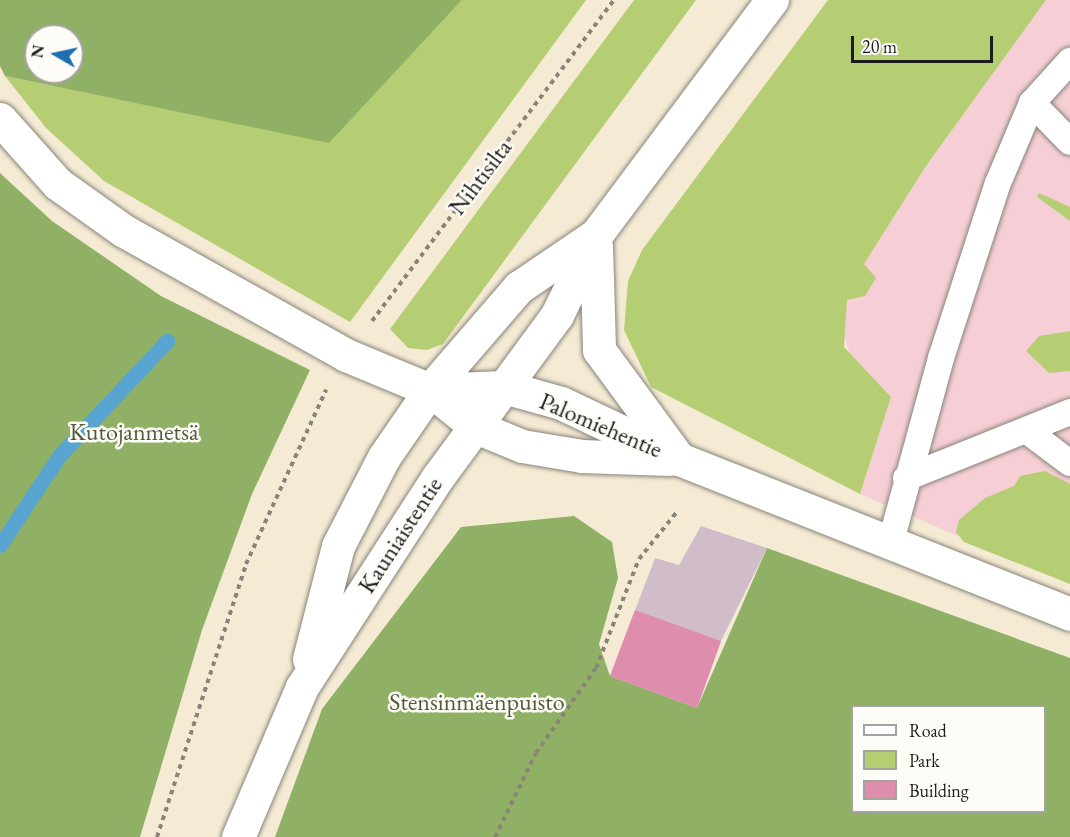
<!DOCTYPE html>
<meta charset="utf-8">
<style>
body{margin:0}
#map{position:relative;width:1070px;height:837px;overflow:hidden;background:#f5ebd5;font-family:"EB Garamond",serif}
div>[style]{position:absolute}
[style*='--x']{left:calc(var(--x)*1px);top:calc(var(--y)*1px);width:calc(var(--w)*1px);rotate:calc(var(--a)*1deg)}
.built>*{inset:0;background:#f6cfd6}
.industrial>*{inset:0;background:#d1bdc9}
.green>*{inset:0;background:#b6ce73}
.forest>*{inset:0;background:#90b165}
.stream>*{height:15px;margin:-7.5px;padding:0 7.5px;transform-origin:7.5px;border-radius:7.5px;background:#57a5d0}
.building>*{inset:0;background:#df8dad}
.path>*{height:4px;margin-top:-2px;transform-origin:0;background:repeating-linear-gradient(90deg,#888478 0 4.5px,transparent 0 9px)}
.roads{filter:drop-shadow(0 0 2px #888478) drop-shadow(0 0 2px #888478)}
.service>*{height:26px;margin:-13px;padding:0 13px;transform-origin:13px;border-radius:13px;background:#fff}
.tertiary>*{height:33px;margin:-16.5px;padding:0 16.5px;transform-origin:16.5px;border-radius:16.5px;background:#fff}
.primary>*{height:33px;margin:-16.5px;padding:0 16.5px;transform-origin:16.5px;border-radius:16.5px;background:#fff}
.trunk>*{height:33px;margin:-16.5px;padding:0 16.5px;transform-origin:16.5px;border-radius:16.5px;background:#fff}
span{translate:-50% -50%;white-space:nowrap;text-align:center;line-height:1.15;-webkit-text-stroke:5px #fdfcf7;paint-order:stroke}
.street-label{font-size:24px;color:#1c1c1c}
.park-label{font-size:24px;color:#525a3a}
.legend{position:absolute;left:851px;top:705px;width:195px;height:108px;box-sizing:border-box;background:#fdfcf7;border:2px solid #a3a29f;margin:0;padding:8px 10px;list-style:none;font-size:18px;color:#1c1c1c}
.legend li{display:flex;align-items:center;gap:12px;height:30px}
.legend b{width:30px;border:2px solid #a3a29f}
.north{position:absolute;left:24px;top:24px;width:60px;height:60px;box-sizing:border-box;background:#fdfcf7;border:2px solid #a3a29f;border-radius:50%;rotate:279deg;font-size:16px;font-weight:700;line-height:24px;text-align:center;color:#1c1c1c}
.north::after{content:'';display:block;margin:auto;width:21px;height:27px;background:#1f6fb2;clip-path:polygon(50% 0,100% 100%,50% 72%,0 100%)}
.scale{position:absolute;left:851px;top:36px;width:142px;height:27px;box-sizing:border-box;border:3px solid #1c1c1c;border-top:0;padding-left:8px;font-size:18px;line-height:21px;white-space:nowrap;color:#1c1c1c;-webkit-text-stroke:4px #fdfcf7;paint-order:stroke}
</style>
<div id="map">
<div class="built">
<i style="clip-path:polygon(1046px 0,1070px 0,1070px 584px,860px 494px,891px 397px,850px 354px,843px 334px,847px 300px,864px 264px,926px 166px)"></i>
</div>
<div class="industrial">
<i style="clip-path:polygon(701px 526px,767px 548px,721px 641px,697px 708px,610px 676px,655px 558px,679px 565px)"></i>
</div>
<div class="green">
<i style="clip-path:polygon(462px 0,586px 0,350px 322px,104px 181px,46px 128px,5px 76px,329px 142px)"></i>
<i style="clip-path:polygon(634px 0,696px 0,443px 344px,427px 350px,408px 348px,390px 329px)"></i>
<i style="clip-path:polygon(828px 0,1046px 0,926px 166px,864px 264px,876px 278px,865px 296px,847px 300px,844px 347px,891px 397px,860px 494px,651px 387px,624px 330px,628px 281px,642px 250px)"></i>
<i style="clip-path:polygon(1039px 193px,1070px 207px,1070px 221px,1037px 197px)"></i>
<i style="clip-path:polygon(1070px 331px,1070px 371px,1049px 373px,1026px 351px,1039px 336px)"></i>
<i style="clip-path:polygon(1045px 471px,1070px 484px,1070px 584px,964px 542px,956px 532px,959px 520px,985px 498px,1014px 486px,1020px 476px)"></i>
</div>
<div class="forest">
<i style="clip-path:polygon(evenodd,0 0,462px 0,329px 143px,5px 76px,0 66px,0 0,36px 36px,72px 36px,72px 72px,36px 72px,36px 36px)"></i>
<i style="clip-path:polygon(0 173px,52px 221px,161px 296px,310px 370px,252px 494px,202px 630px,140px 837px,0 837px)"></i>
<i style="clip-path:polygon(evenodd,574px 516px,612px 542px,618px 578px,599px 644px,610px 676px,697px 708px,767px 548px,1070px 658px,1070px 837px,275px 837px,322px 709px,461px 527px,574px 516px,852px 706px,1044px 706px,1044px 812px,852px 812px,852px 706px)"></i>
</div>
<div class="stream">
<i style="--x:0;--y:545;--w:107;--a:-56.5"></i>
<i style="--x:59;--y:456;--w:158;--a:-46.8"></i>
</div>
<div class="building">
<i style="clip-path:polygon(635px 610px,721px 641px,697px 708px,610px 676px)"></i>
</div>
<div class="path">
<i style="--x:372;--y:321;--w:402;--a:-53"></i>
<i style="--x:157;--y:837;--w:287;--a:-71.9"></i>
<i style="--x:246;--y:564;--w:192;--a:-65.3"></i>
<i style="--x:495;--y:837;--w:93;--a:-64"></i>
<i style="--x:536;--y:753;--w:104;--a:-54.8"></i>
<i style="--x:596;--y:668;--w:117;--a:-68.5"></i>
<i style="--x:639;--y:559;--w:59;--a:-51.2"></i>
</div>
<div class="roads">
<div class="service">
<i style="--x:1032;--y:103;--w:54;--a:45.7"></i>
<i style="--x:1026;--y:430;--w:55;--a:36.9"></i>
<i style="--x:906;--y:478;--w:177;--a:-21.9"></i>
<i style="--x:891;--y:541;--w:190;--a:-74.7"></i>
<i style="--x:941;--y:358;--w:184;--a:-72"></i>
<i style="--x:998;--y:183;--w:87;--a:-67"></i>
<i style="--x:1032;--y:103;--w:57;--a:-47.9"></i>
</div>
<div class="tertiary">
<i style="--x:430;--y:390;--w:74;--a:-2.3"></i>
<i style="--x:504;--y:387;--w:59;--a:15.7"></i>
<i style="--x:561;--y:403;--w:131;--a:25.4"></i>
<i style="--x:679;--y:459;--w:421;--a:21.6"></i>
<i style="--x:430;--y:390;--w:59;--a:38.8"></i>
<i style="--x:476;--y:427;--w:50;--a:22.4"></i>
<i style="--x:522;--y:446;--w:61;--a:9.5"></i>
<i style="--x:582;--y:456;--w:87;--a:2"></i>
</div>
<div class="primary">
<i style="--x:596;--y:246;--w:104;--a:88.3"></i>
<i style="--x:599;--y:350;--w:135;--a:53.7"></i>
<i style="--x:309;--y:659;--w:117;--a:-75.6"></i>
<i style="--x:338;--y:546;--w:100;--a:-62.7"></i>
<i style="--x:384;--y:457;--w:81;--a:-55.5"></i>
<i style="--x:430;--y:390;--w:136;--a:-49.2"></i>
<i style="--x:519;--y:287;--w:91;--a:-34.2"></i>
<i style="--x:238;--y:837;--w:163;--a:-66.9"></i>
<i style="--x:302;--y:687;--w:250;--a:-57.1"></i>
<i style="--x:438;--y:477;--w:201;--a:-53.7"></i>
<i style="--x:557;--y:315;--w:89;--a:-64"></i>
<i style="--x:596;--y:235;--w:294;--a:-53.2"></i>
</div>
<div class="trunk">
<i style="--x:0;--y:119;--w:87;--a:48.3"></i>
<i style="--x:58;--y:184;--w:81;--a:35.5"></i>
<i style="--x:124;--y:231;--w:254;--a:29.2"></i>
<i style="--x:346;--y:355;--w:91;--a:22.6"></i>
</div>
</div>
<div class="street-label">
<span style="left:480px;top:177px;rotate:-53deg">Nihtisilta</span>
<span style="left:601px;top:425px;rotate:23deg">Palomiehentie</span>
<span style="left:400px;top:535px;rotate:-57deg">Kauniaistentie</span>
</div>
<div class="park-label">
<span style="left:134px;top:432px">Kutojanmetsä</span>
<span style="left:477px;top:702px">Stensinmäenpuisto</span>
</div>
<ul class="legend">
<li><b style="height:8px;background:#fff"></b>Road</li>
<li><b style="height:16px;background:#b6ce73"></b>Park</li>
<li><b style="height:16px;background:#df8dad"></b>Building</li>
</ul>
<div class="north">N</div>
<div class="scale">20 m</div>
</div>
